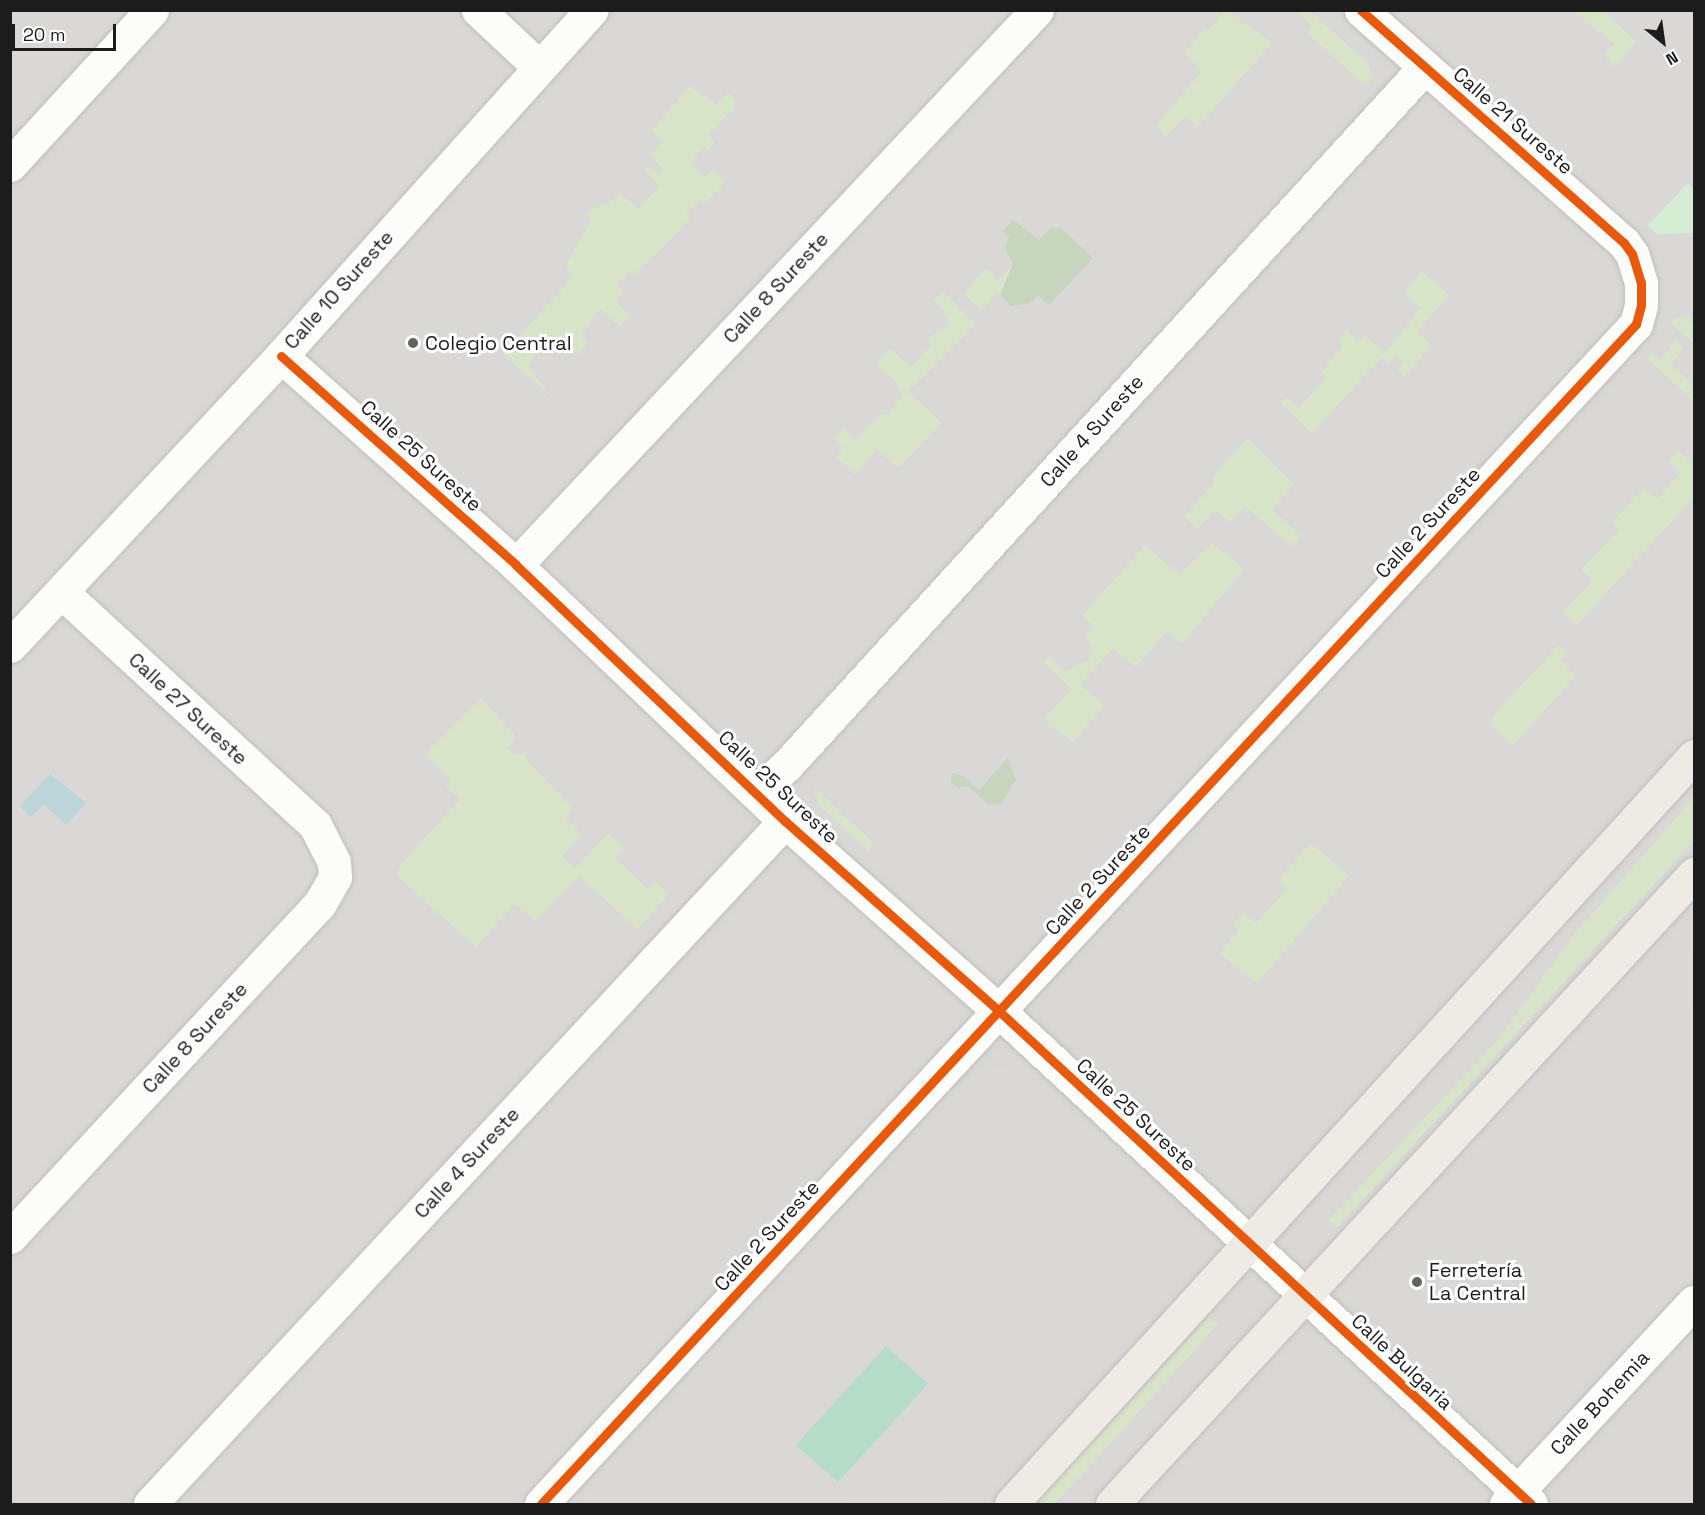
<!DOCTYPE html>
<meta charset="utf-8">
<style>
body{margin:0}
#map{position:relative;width:1705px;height:1515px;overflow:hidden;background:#eae8e5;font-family:"Space Grotesk",sans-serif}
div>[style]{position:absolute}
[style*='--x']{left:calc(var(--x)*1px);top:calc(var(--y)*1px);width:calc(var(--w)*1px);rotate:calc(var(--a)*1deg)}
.residential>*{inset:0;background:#d9d8d6}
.grass>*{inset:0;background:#d8e4c7}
.forest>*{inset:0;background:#c7d5bd}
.park>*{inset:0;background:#d5edd3}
.pitch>*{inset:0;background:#b5dcc8}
.parking>*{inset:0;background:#dad9d8}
.water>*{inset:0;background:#bcd5d9}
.roads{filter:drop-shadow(0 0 2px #c0bfbd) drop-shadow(0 0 2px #c0bfbd)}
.street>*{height:33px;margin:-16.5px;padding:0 16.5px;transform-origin:16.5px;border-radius:16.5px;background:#fcfcfb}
.primary>*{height:33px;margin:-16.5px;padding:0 16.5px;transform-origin:16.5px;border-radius:16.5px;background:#eeeae5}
.cycleway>*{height:9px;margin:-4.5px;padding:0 4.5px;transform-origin:4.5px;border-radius:4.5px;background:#e8590c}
.dots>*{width:16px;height:16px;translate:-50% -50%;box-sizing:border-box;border:3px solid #fff;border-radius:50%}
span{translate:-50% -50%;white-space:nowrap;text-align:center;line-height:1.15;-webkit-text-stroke:6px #fff;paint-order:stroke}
.street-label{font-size:20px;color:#1c1c1c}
.poi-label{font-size:20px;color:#1c1c1c}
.left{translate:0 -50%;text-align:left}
.frame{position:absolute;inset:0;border:12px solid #1c1c1c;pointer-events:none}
.north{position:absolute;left:1633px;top:12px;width:60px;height:60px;-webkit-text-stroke:4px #fff;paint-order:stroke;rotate:151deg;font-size:16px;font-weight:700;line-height:24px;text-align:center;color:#1c1c1c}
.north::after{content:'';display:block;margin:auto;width:21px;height:27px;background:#1c1c1c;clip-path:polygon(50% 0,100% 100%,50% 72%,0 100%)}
.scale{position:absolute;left:12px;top:24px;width:104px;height:27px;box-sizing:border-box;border:3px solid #1c1c1c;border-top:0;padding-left:8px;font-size:18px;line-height:21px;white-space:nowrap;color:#1c1c1c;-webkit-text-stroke:4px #fff;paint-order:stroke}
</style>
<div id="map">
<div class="residential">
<i style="clip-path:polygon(11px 11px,1694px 11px,1694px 1504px,11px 1504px)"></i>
</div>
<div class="grass">
<i style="clip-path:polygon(1226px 10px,1272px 43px,1198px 127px,1186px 116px,1166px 136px,1156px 126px,1202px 71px,1184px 53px,1205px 28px,1208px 30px)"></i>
<i style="clip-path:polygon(1296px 11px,1310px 11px,1368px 63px,1372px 80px,1366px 86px,1307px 33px,1312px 26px)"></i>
<i style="clip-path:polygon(1572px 11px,1602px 11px,1637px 42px,1615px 66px,1604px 55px,1615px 43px)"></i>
<i style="clip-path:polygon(690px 86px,716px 105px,728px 93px,735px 99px,735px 107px,708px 135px,715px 142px,708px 151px,703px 147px,690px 163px,705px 177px,713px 169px,726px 182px,705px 204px,699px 200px,686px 214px,691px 218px,671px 239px,634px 275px,630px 271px,617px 285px,624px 292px,615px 301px,630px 315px,620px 327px,600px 309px,581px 336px,588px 343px,579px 354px,560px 338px,548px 341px,532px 359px,528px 367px,556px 401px,503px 354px,572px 278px,566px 264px,591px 221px,585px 215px,601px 203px,606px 206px,619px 192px,639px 209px,660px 186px,645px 171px,648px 167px,659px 175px,663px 169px,651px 155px,663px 142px,651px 131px)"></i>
<i style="clip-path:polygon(1013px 264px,1000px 295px,997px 293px,982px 310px,964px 294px,986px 268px,998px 281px)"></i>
<i style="clip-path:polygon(1422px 272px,1449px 295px,1417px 331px,1431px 345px,1405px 377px,1398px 371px,1403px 362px,1397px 356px,1389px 363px,1382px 357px,1312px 433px,1281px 403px,1286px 398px,1298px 408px,1327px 377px,1322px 371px,1343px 346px,1339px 340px,1346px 330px,1358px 342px,1365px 336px,1385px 353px,1421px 308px,1404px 293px)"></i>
<i style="clip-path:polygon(943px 291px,975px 325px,908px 391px,942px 423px,898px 468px,877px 449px,855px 474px,835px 457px,843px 448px,834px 439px,843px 428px,855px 440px,882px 414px,887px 415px,902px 396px,896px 382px,876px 364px,890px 348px,911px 367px,931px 346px,927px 339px,947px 327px,949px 319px,934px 299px)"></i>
<i style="clip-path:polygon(1690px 315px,1690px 322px,1694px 322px,1694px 343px,1671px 324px,1674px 318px)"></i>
<i style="clip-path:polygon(1676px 339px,1683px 349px,1671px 364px,1694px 385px,1694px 402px,1647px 358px,1652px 353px,1661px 360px)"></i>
<i style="clip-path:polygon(1248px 438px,1294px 485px,1272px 510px,1301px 536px,1292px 546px,1245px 506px,1230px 522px,1215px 510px,1197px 529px,1185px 516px,1215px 482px,1213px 476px)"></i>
<i style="clip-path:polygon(1678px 451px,1694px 465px,1694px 497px,1577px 625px,1562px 612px,1593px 581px,1581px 570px,1620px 529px,1612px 522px,1644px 488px,1657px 499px,1681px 473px,1668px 462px)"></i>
<i style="clip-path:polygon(1212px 543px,1244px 569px,1182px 644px,1167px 631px,1136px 667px,1113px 648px,1080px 685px,1105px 705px,1073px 742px,1045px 722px,1043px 720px,1072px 689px,1043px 662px,1048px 656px,1065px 672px,1091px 658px,1091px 645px,1085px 636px,1094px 626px,1082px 616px,1145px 545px,1179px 575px)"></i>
<i style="clip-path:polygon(1559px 645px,1566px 653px,1561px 660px,1575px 677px,1513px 745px,1490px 723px,1493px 716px)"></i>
<i style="clip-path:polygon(481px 698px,513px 733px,515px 739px,507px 748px,514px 756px,526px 753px,526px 760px,573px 808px,565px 817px,582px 834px,562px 856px,574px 869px,608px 834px,624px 848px,615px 858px,648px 889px,655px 881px,669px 895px,637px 929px,579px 876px,536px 920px,514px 904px,476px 947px,397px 876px,401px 865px,460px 799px,446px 786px,451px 779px,425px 754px)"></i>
<i style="clip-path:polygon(813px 787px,873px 842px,868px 851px,818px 804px)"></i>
<i style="clip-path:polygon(1694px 798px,1694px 841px,1337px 1227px,1329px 1220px,1496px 1042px,1577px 931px)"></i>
<i style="clip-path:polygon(1311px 843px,1349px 876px,1257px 983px,1219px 953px,1239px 930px,1233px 925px,1243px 912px,1256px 923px,1288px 888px,1278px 880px)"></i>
<i style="clip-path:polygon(1210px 1317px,1218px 1324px,1081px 1476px,1054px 1504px,1036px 1504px)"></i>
</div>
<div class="forest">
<i style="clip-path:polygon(1013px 220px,1039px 240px,1051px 228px,1061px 228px,1093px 258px,1049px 305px,1038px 296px,1029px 303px,1011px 306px,1000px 295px,1013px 264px,1005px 248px,1009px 236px,1003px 231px)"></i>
<i style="clip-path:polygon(1008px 758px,1016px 780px,1002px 803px,990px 805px,967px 786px,958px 788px,951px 783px,952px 773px,963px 776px,979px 790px)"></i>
</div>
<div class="park">
<i style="clip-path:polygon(1688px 183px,1694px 189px,1694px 233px,1657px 234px,1648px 225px)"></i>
</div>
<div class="pitch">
<i style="clip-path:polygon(886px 1346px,928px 1384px,838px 1482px,796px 1445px)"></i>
</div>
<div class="parking">
<i style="clip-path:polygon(860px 943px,929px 1007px,935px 1018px,882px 1080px,803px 1008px)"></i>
<i style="clip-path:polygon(1694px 945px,1694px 1014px,1660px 983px)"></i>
<i style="clip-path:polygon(1232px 963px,1348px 1062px,1300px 1116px,1199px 1029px,1209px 1018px,1195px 1005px)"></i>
<i style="clip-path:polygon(991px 1067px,1004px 1068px,1076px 1133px,1004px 1212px,923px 1139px)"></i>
<i style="clip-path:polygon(1518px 1132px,1595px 1203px,1536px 1268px,1458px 1197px)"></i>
<i style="clip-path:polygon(890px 1431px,956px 1491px,944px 1504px,862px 1504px,840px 1485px)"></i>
</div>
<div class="water">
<i style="clip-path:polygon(50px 774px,86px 803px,66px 825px,44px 804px,31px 817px,20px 806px)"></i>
</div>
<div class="roads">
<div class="street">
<i style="--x:478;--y:10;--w:82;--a:43"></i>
<i style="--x:10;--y:165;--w:210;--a:-47.5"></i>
<i style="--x:281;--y:356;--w:314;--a:41.6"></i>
<i style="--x:516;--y:565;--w:371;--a:43.6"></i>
<i style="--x:785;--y:821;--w:288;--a:41.6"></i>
<i style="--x:1000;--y:1012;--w:724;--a:42.82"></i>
<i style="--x:516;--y:565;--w:761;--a:-46.81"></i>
<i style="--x:10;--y:646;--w:397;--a:-46.9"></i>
<i style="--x:281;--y:356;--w:465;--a:-48.1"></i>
<i style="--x:757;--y:792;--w:40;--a:-42"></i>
<i style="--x:787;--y:765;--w:944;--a:-47.58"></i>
<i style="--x:10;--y:1237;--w:454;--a:-47.1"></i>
<i style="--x:319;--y:905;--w:32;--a:-60"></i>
<i style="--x:335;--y:877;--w:15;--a:-94"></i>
<i style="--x:334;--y:862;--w:42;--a:-117.2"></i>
<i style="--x:315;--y:825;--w:344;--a:-137.4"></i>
<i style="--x:150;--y:1504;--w:933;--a:-47.09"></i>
<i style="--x:541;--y:1504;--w:1610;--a:-47.14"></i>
<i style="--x:1636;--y:324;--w:20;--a:-75"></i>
<i style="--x:1641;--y:305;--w:22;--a:-90"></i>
<i style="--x:1641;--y:283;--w:30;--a:-107"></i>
<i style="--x:1632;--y:254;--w:14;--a:-126"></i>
<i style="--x:1624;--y:243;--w:351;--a:-138.5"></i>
<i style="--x:1506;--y:1504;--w:276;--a:-47.1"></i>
</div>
<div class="primary">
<i style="--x:1011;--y:1504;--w:1013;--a:-47.6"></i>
<i style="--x:1112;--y:1504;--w:858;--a:-47.27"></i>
</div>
</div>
<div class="cycleway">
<i style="--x:281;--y:356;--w:314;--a:41.6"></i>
<i style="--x:516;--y:565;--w:371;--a:43.6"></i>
<i style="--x:785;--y:821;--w:288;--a:41.6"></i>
<i style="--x:1000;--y:1012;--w:724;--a:42.82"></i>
<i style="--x:541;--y:1504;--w:1610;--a:-47.14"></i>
<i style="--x:1636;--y:324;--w:20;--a:-75"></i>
<i style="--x:1641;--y:305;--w:22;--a:-90"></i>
<i style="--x:1641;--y:283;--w:30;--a:-107"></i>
<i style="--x:1632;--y:254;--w:14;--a:-126"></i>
<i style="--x:1624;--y:243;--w:351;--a:-138.5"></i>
</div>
<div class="dots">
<i style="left:413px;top:343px;background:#646362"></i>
<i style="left:1417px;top:1282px;background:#646362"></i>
</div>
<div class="street-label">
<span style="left:1513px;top:121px;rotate:41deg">Calle 21 Sureste</span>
<span style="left:776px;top:288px;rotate:-47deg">Calle 8 Sureste</span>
<span style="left:339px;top:290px;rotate:-48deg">Calle 10 Sureste</span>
<span style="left:1092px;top:431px;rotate:-48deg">Calle 4 Sureste</span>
<span style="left:421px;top:456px;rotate:42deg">Calle 25 Sureste</span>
<span style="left:1428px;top:523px;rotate:-47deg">Calle 2 Sureste</span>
<span style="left:188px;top:709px;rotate:43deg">Calle 27 Sureste</span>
<span style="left:778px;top:787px;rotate:43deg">Calle 25 Sureste</span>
<span style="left:1098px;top:880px;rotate:-47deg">Calle 2 Sureste</span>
<span style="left:195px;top:1038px;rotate:-47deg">Calle 8 Sureste</span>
<span style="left:1136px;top:1115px;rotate:43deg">Calle 25 Sureste</span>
<span style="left:467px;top:1163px;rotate:-47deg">Calle 4 Sureste</span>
<span style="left:767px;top:1236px;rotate:-47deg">Calle 2 Sureste</span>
<span style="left:1402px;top:1362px;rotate:43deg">Calle Bulgaria</span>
<span style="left:1600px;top:1403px;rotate:-47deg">Calle Bohemia</span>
</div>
<div class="poi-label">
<span class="left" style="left:425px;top:343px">Colegio Central</span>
<span class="left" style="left:1429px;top:1282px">Ferretería<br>La Central</span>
</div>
<div class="frame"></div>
<div class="north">N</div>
<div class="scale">20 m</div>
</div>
